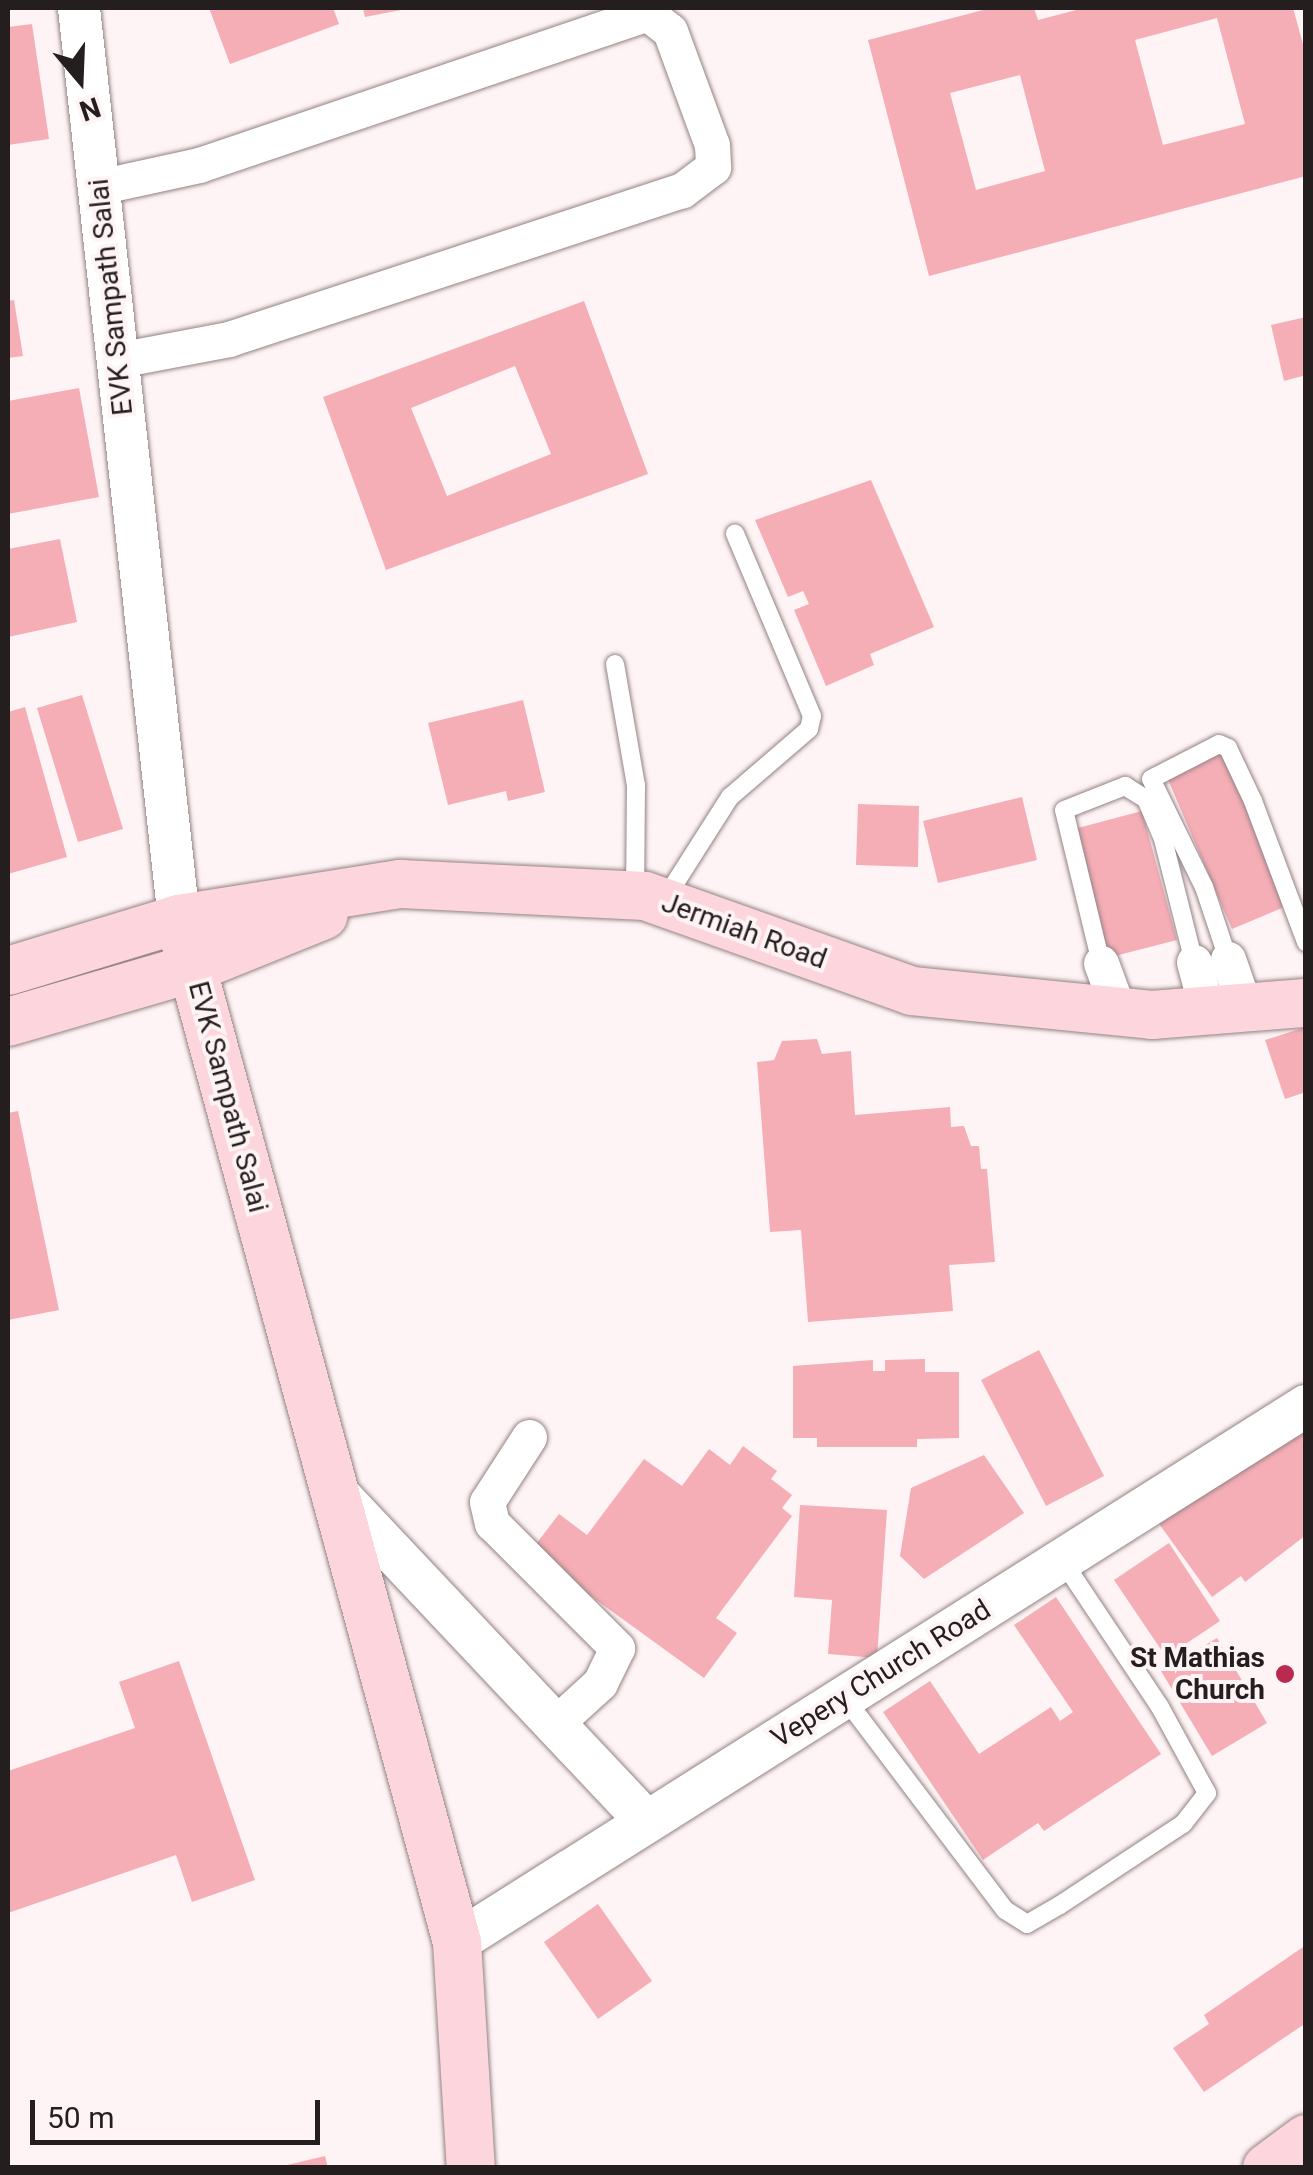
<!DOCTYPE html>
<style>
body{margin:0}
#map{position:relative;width:1313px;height:2175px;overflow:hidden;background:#fff4f5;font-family:Roboto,sans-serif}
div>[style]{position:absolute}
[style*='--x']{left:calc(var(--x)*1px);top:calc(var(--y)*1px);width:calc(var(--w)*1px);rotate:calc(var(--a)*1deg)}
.building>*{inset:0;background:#f5adb6}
.roads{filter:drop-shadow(0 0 2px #938384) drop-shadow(0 0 2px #938384)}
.service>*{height:18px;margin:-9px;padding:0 9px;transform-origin:9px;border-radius:9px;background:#fff}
.minor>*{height:35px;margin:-17.5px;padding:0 17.5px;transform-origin:17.5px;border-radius:17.5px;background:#fff}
.tertiary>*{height:42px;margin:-21px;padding:0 21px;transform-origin:21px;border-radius:21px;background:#fff}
.secondary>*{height:48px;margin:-24px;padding:0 24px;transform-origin:24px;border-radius:24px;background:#fcd6dc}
.dots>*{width:28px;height:28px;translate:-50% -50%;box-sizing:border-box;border:5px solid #fff4f5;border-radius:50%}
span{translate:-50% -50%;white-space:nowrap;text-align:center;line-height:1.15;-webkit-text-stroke:8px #fff4f5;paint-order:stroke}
.street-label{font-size:28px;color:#241e1e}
.poi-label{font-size:28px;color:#241e1e;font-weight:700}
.right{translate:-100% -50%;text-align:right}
.frame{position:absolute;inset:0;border:10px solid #241e1e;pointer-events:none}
.north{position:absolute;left:30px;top:30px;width:100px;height:100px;-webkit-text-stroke:8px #fff4f5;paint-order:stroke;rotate:161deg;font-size:28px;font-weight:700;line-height:40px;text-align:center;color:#241e1e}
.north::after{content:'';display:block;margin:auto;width:35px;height:45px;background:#241e1e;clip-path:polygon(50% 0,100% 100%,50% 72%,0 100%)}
.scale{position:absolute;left:30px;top:2100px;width:290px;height:45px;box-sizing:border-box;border:5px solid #241e1e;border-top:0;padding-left:12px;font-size:30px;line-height:35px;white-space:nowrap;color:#241e1e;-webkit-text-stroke:8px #fff4f5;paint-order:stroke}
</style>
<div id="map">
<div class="building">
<i style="clip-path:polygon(209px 8px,333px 8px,339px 24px,230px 64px)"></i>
<i style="clip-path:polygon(363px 8px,406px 8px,406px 9px,365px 17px)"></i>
<i style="clip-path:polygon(evenodd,991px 8px,1034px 8px,1038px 20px,1084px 8px,1293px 8px,1306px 55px,1306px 176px,929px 276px,868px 40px,991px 8px,1217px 18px,1245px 124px,1163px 145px,1135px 40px,1217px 18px,991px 8px,1020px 75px,1045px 171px,976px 190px,950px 93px,1020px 75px)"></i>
<i style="clip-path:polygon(32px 24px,49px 139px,8px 145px,8px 27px)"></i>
<i style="clip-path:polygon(14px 300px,23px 356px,8px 358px,8px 301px)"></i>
<i style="clip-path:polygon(evenodd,584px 301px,648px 474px,386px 570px,323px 397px,584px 301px,515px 366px,551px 454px,447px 496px,411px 408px,515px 366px)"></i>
<i style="clip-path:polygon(1306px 317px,1306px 375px,1284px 381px,1271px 325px)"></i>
<i style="clip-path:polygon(79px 388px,99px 497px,8px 514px,8px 401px)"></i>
<i style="clip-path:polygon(871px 480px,934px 627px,870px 654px,874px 665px,826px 686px,794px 610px,809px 604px,803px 591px,788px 597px,755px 520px)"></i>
<i style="clip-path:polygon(60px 539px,77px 622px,8px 637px,8px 549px)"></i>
<i style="clip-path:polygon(82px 695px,123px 829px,78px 842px,37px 708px)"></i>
<i style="clip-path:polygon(523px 700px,545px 792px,508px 801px,506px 791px,448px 805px,428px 723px)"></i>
<i style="clip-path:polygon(25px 707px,67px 857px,8px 874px,8px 712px)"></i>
<i style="clip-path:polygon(1223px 751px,1289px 905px,1232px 929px,1166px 775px)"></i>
<i style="clip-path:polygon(1022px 797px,1037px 860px,938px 883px,923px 821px)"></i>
<i style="clip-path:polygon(858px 804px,919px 806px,918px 867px,856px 865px)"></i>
<i style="clip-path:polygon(1142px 811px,1177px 940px,1107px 958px,1074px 829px)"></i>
<i style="clip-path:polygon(1306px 1027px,1306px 1092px,1285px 1099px,1265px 1040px)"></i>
<i style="clip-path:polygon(817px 1039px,822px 1054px,851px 1051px,855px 1115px,950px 1107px,951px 1127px,964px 1126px,971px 1146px,979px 1146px,981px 1169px,987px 1169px,995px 1262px,949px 1265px,953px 1311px,808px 1322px,801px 1230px,770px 1232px,757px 1062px,774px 1060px,782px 1041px)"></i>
<i style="clip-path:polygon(18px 1111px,59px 1310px,8px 1320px,8px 1113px)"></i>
<i style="clip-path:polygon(1039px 1350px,1104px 1476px,1046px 1506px,981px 1380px)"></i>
<i style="clip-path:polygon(925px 1359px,925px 1372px,959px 1372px,959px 1438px,917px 1439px,917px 1447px,817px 1447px,817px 1438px,793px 1438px,793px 1366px,873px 1360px,873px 1371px,885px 1371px,885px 1360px)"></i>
<i style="clip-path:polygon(1306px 1420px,1306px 1535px,1245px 1582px,1241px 1576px,1212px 1597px,1157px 1521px)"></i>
<i style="clip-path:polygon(743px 1446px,777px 1471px,771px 1479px,792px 1495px,782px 1508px,792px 1516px,716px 1618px,737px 1633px,704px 1678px,530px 1552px,559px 1514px,587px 1535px,644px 1459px,682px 1486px,709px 1449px,730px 1465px)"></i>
<i style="clip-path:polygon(984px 1455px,1024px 1513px,924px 1579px,900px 1556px,911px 1488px)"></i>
<i style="clip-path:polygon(800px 1505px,887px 1510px,877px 1658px,828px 1654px,832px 1600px,794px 1597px)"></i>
<i style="clip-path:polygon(1169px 1543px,1220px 1621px,1166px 1657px,1114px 1580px)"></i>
<i style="clip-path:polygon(1056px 1597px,1161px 1754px,1044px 1831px,1038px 1823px,983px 1860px,883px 1712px,930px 1681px,979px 1754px,1051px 1707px,1060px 1721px,1073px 1712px,1014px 1625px)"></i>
<i style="clip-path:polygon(1217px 1638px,1267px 1723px,1212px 1756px,1161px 1671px)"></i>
<i style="clip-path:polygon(179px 1661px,255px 1880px,192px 1902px,176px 1855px,8px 1913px,8px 1771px,135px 1728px,119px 1682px)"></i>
<i style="clip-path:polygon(598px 1904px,652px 1981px,598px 2019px,544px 1942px)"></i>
<i style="clip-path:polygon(1306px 1945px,1306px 2023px,1204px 2092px,1173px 2048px,1209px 2024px,1204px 2015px)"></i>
<i style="clip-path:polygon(325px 2156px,328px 2168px,284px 2168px,283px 2166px)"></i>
</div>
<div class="roads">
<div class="service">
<i style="--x:615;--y:664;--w:123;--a:80.2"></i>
<i style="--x:636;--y:785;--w:110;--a:90.5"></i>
<i style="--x:663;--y:902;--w:125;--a:-57.5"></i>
<i style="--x:730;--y:797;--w:104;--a:-40.7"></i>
<i style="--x:809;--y:729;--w:13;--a:-77"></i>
<i style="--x:812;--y:716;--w:198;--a:-112.9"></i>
<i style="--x:1228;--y:959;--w:76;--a:-108.4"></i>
<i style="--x:1204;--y:887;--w:120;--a:-116.1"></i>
<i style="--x:1151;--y:779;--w:76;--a:-27.2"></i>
<i style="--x:1219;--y:744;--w:10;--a:24"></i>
<i style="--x:1228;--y:748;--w:59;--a:64.7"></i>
<i style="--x:1253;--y:801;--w:151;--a:69.4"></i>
<i style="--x:1101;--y:963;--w:157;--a:-103.6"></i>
<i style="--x:1064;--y:810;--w:66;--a:-21.5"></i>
<i style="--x:1125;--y:786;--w:25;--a:32"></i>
<i style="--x:1146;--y:799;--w:43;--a:67"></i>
<i style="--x:1163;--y:839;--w:127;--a:75.9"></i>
<i style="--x:844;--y:1697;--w:267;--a:52.9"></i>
<i style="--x:1005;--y:1910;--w:26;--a:32"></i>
<i style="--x:1027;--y:1924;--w:38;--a:-30"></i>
<i style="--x:1060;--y:1905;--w:147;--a:-33.4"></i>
<i style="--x:1183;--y:1824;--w:39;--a:-52"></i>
<i style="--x:1207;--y:1793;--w:98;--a:-118.7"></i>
<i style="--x:1160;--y:1707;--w:177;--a:-123.7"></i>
</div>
<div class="minor">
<i style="--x:98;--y:187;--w:103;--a:-12.3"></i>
<i style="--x:199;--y:165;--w:473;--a:-18.7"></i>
<i style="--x:647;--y:13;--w:29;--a:38"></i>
<i style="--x:670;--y:31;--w:121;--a:69.8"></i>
<i style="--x:712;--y:145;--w:22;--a:87"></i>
<i style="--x:713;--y:167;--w:39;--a:143"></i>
<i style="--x:682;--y:190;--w:477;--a:161.8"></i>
<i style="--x:229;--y:339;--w:113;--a:169.3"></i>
<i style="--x:1228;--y:959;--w:52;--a:70.9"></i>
<i style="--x:1194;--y:962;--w:51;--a:75.1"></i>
<i style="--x:1101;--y:963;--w:52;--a:69.8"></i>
<i style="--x:529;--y:1437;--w:77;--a:122.9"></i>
<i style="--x:487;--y:1502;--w:22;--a:77"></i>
<i style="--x:492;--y:1523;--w:177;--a:45"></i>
<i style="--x:617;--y:1648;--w:39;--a:116"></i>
<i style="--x:600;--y:1683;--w:62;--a:137.6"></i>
</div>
<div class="tertiary">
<i style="--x:79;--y:8;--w:916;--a:83.74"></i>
<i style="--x:336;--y:1492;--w:453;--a:46.7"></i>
<i style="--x:457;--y:1942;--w:1004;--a:-32.27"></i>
</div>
<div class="secondary">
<i style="--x:179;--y:919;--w:1060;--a:74.8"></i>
<i style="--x:457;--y:1942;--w:226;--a:86.5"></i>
<i style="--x:8;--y:971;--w:179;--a:-16.9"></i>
<i style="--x:179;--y:919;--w:225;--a:-9"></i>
<i style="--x:401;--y:884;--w:244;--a:2.8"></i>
<i style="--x:645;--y:896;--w:283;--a:19.6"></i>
<i style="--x:912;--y:991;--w:241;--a:5.7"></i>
<i style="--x:1152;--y:1015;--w:154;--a:-4.5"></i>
<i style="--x:8;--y:1022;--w:193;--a:-16.3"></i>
<i style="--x:193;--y:968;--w:141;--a:-22"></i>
<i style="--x:1267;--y:2168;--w:49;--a:-36.6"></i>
</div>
</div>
<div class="dots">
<i style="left:1285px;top:1674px;background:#b92950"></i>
</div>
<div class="street-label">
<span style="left:111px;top:297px;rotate:-96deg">EVK Sampath Salai</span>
<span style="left:744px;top:931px;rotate:20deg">Jermiah Road</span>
<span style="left:228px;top:1097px;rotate:75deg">EVK Sampath Salai</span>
<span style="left:881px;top:1674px;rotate:-32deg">Vepery Church Road</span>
</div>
<div class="poi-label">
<span class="right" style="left:1265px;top:1674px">St Mathias<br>Church</span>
</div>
<div class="frame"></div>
<div class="north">N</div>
<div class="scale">50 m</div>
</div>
